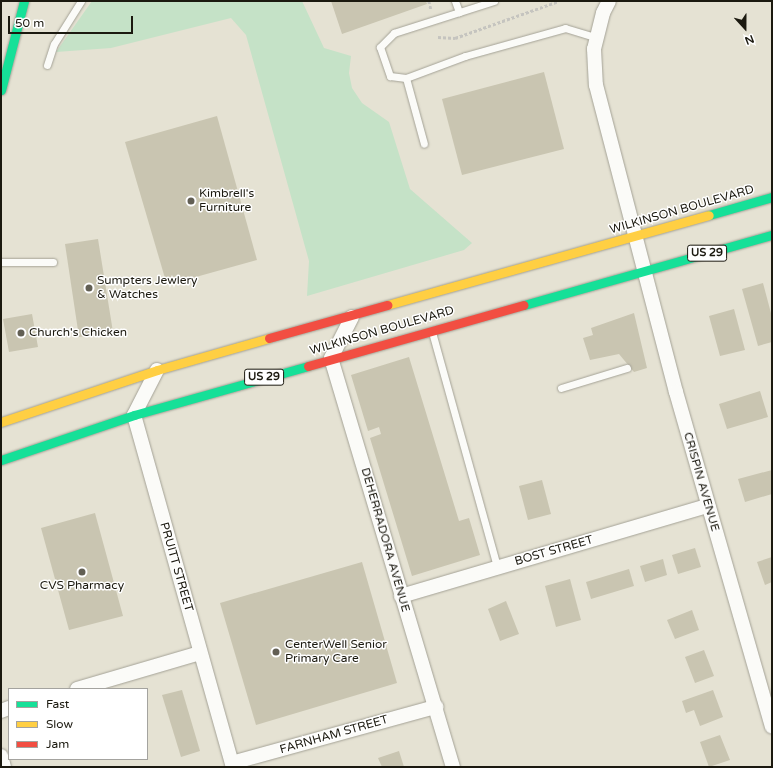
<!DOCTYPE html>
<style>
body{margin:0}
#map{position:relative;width:773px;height:768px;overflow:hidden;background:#e5e2d3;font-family:"Varela Round",sans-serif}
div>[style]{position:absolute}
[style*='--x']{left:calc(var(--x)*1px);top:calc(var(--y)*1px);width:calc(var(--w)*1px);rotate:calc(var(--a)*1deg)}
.green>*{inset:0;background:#c5e2c7}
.building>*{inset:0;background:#c9c5b1}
.path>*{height:2.5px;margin-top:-1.25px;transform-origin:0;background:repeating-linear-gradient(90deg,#c5c4bf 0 3px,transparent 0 5px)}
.roads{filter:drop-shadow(0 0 1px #a4a296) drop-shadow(0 0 1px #a4a296)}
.lane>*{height:7px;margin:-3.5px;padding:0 3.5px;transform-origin:3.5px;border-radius:3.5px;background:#fbfbf8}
.street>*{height:14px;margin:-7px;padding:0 7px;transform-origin:7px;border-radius:7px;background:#fbfbf8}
.fast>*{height:9px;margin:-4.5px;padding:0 4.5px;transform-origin:4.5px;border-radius:4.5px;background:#16e098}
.slow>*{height:9px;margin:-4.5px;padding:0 4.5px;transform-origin:4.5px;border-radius:4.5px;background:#ffcf43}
.jam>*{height:9px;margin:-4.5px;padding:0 4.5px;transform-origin:4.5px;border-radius:4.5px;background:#f24e42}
.dots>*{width:11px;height:11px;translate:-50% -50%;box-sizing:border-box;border:2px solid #fff;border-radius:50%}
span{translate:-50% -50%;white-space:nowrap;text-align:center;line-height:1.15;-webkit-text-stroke:3px #fff;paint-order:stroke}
.shield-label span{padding:1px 3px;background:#fff;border:1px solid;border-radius:3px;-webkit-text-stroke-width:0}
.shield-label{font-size:11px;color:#1b190f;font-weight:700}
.poi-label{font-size:12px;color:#1b190f}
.left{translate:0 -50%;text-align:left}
.street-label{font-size:12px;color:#1b190f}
.frame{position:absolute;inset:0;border:2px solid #1b190f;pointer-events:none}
.legend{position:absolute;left:8px;top:688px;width:140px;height:72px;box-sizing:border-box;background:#fff;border:1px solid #a4a39f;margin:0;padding:5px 7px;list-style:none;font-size:12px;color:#1b190f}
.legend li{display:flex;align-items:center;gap:8px;height:20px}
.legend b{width:20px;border:1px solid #a4a39f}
.north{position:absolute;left:725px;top:8px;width:40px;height:40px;-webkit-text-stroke:3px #fff;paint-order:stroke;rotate:159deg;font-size:11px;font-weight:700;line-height:16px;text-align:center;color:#1b190f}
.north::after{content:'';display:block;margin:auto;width:14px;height:18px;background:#1b190f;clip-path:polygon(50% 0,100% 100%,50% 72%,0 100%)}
.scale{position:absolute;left:8px;top:16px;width:125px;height:18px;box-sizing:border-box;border:2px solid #1b190f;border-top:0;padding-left:5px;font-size:12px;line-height:14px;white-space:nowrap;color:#1b190f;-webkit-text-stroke:3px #fff;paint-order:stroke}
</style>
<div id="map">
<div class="green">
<i style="clip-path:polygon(92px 1px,302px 1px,324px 48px,351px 56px,349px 73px,352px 88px,362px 103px,389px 122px,410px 189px,472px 243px,464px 250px,307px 296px,309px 261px,246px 35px,231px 18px,111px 48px,56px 52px)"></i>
</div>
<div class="building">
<i style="clip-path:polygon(331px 1px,426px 1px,427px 4px,342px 34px)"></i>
<i style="clip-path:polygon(544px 72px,564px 149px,462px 175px,442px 99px)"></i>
<i style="clip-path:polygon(217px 116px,257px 260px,167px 285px,125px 142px)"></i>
<i style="clip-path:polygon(98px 239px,113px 332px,79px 337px,65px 244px)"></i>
<i style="clip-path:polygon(763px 283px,772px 317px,772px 342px,758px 346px,742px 289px)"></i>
<i style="clip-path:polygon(734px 309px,745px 350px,720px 356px,709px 316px)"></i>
<i style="clip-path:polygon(634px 313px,647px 368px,634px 372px,619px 354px,590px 360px,583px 338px,593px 335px,591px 328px)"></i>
<i style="clip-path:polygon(32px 314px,38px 347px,9px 352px,3px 319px)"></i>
<i style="clip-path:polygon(409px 357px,459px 521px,469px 518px,480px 555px,412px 576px,370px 438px,381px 434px,379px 427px,368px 431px,351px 375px)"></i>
<i style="clip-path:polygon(760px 391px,768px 417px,727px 429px,719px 404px)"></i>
<i style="clip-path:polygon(772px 470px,772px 494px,745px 502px,738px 479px)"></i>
<i style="clip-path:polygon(542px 480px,551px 514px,528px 520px,519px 486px)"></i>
<i style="clip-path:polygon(95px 513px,123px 616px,69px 630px,41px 528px)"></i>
<i style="clip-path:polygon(695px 548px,701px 567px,678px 574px,672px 555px)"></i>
<i style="clip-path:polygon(772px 557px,772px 582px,765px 585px,757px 562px)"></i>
<i style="clip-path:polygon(663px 559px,667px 575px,645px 582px,640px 566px)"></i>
<i style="clip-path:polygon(362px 562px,397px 683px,256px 725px,220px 603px)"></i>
<i style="clip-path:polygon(629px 569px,634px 586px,591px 599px,586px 582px)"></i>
<i style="clip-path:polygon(570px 579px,581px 620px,556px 627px,545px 586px)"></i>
<i style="clip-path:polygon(506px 601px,519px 634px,500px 641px,488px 609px)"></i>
<i style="clip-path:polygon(692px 610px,699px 630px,675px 639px,667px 620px)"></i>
<i style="clip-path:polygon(704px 650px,714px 676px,695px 683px,685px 657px)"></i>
<i style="clip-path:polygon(182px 690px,200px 751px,181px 757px,162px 695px)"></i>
<i style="clip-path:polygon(713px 690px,723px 717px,700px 726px,694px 710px,686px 713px,682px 701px)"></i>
<i style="clip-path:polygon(720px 735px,730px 760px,709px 767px,700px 742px)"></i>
<i style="clip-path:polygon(399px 751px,404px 767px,382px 767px,378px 758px)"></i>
</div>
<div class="path">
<i style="--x:429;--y:1;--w:8;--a:76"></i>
<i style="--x:438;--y:37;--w:17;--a:3"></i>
<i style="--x:455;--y:38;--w:110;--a:-19.6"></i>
</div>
<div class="roads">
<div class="lane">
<i style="--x:455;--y:1;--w:12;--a:70"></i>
<i style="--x:494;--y:1;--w:105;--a:162.3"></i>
<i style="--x:394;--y:33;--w:20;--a:135"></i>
<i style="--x:380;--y:47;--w:31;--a:71"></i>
<i style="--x:390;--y:76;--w:16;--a:7"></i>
<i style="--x:406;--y:78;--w:63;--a:-20.4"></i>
<i style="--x:465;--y:56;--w:104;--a:-15.6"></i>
<i style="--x:565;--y:28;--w:34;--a:17"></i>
<i style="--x:47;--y:65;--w:22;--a:-72"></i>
<i style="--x:54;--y:44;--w:51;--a:-57.9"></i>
<i style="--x:406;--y:78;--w:68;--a:74.7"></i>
<i style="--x:1;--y:262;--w:52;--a:0"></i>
<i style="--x:432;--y:332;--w:244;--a:74.5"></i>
<i style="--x:561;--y:388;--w:69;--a:-16.9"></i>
</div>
<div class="street">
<i style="--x:609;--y:1;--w:13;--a:117"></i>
<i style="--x:603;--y:13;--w:37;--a:104"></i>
<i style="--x:594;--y:49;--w:36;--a:87"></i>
<i style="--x:596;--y:85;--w:317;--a:75.4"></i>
<i style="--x:676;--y:392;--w:348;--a:74"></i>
<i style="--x:352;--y:317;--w:46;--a:117.1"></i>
<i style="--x:331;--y:358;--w:427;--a:73.4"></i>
<i style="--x:157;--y:370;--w:51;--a:117.1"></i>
<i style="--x:134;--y:415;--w:366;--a:74.3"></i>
<i style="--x:401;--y:596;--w:319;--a:-16.4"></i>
<i style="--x:77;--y:689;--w:128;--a:-16.3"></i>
<i style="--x:1;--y:711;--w:9;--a:-21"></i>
<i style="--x:1;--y:756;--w:11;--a:75"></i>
<i style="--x:232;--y:763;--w:212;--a:-15.4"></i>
</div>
<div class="fast">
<i style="--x:1;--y:90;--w:92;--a:-75.5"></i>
<i style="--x:709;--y:215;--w:66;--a:-15.9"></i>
<i style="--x:524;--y:305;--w:258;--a:-15.8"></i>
<i style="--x:1;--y:460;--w:140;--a:-18.7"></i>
<i style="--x:134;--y:415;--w:181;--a:-15.7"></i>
</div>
<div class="slow">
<i style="--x:387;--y:305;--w:334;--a:-15.6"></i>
<i style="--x:1;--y:422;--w:164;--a:-18.4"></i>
<i style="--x:157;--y:370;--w:116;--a:-15.9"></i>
</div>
<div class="jam">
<i style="--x:269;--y:338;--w:123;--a:-15.6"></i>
<i style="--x:308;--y:366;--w:224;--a:-15.8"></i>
</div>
</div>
<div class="dots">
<i style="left:191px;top:201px;background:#625f54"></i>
<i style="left:89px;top:288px;background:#625f54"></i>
<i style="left:21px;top:333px;background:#625f54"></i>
<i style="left:82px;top:572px;background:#625f54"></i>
<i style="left:276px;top:652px;background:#625f54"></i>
</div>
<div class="shield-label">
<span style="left:707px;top:253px">US 29</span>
<span style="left:264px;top:377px">US 29</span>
</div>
<div class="poi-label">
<span class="left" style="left:199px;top:201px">Kimbrell's<br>Furniture</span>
<span class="left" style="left:97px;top:288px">Sumpters Jewlery<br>&amp; Watches</span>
<span class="left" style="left:29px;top:333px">Church's Chicken</span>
<span style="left:82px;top:586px">CVS Pharmacy</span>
<span class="left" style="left:285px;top:652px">CenterWell Senior<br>Primary Care</span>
</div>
<div class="street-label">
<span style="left:682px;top:210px;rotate:-16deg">WILKINSON BOULEVARD</span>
<span style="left:382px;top:331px;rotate:-16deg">WILKINSON BOULEVARD</span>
<span style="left:701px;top:482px;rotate:74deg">CRISPIN AVENUE</span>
<span style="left:385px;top:540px;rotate:74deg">DEHERRADORA AVENUE</span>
<span style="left:554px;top:551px;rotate:-16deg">BOST STREET</span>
<span style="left:176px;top:567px;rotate:74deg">PRUITT STREET</span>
<span style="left:334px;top:735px;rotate:-16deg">FARNHAM STREET</span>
</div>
<div class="frame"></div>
<ul class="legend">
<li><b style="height:5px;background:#16e098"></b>Fast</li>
<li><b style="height:5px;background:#ffcf43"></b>Slow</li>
<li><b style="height:5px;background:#f24e42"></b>Jam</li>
</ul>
<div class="north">N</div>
<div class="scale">50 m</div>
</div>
